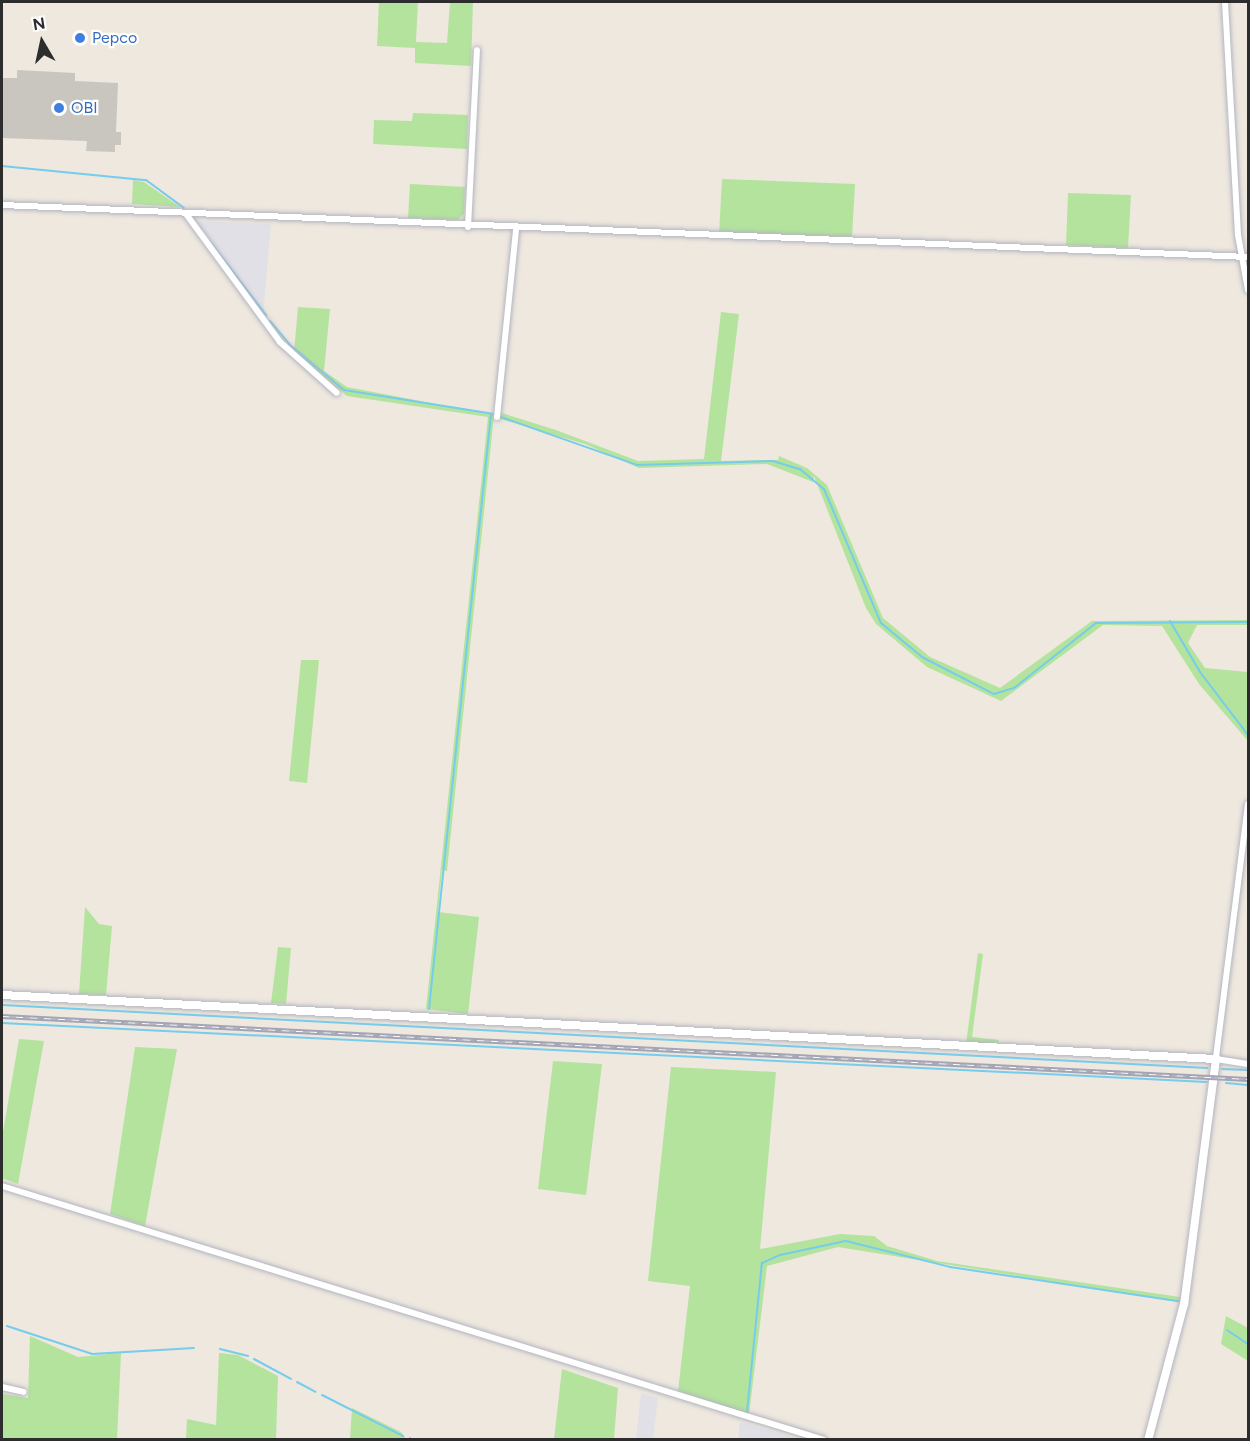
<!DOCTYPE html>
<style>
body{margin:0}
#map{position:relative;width:1250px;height:1441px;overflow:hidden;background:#eee8df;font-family:Figtree,sans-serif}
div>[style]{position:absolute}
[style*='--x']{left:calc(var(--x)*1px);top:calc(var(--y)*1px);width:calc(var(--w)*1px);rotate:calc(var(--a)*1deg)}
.industrial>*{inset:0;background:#e2e0e7}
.green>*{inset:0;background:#b4e39d}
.stream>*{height:2px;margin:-1px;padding:0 1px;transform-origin:1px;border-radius:1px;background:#75cced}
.building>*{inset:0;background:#c9c5bf}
.roads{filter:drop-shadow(0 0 2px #b3b5c0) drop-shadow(0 0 2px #b3b5c0)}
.minor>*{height:6px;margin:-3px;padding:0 3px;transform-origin:3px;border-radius:3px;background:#fff}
.tertiary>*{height:8px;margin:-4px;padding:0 4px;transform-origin:4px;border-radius:4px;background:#fff}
.rail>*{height:4.5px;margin-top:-2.25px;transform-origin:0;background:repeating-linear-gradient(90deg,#fff 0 7px,#a2a5b6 0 14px);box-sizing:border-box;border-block:2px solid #a2a5b6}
.dots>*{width:16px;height:16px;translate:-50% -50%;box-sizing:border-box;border:3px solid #fff;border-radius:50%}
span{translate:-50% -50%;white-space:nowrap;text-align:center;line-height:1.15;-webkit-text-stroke:4.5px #fff;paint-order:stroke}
.shop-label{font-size:16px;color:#366cbe}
.left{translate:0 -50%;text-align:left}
.frame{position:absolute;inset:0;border:3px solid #2d2d2d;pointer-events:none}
.north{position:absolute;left:12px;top:12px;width:60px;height:60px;-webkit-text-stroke:4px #fff;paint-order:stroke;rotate:351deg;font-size:16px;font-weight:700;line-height:24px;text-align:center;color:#2d2d2d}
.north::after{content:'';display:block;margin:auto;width:21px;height:27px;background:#2d2d2d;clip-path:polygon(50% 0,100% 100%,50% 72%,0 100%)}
</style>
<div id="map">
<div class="industrial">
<i style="clip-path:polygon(192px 221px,271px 224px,263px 315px)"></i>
<i style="clip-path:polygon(641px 1393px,658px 1398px,653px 1439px,636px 1439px)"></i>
<i style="clip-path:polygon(740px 1422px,778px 1433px,798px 1439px,738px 1439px)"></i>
</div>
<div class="green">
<i style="clip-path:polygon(379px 2px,418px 2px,416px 42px,447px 43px,450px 2px,473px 2px,471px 66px,415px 63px,415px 48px,377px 46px)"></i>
<i style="clip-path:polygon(413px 113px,468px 115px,467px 149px,373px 144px,374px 120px,412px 121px)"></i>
<i style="clip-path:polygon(722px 179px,855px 184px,852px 237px,719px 235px)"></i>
<i style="clip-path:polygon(133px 180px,144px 182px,180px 207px,132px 204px)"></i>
<i style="clip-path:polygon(410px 184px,465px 187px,464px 214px,458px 220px,408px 218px)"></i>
<i style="clip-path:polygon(1068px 193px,1131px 195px,1128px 248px,1066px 245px)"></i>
<i style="clip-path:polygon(298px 307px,330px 309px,324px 371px,347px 387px,494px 415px,447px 871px,442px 870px,438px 912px,479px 917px,468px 1014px,426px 1009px,488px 417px,347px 396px,294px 352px)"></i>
<i style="clip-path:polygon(721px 312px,739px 314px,721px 461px,778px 460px,779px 456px,807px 468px,827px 485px,883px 618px,930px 657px,1000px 688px,1092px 621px,1248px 620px,1248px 625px,1197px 625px,1188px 643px,1205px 668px,1248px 672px,1248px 741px,1199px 684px,1162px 626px,1103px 625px,1001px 701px,927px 667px,876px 624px,866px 608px,814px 476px,813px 482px,767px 464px,639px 468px,585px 444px,500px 419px,502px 413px,556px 430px,638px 461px,704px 459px)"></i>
<i style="clip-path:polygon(301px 660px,319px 660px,307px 783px,289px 781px)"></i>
<i style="clip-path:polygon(85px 907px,99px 924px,112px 926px,106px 995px,79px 994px)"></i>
<i style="clip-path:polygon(278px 947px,291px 948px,286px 1004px,271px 1003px)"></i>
<i style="clip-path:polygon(978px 953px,983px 954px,972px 1037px,999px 1040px,998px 1045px,966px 1044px)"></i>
<i style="clip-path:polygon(19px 1039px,44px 1041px,18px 1184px,2px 1178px,2px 1138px)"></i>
<i style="clip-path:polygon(135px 1047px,177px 1049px,145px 1226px,110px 1214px)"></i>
<i style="clip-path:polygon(553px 1061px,602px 1064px,586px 1195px,538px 1189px)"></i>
<i style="clip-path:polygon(671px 1067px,776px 1072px,760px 1249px,840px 1234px,874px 1236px,887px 1246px,937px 1261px,1180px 1297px,1180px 1302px,838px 1247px,767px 1266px,749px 1415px,678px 1391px,690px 1286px,648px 1281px)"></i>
<i style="clip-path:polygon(1226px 1316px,1248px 1328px,1248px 1361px,1221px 1344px)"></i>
<i style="clip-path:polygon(30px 1336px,78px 1357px,121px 1353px,117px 1439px,2px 1439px,2px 1394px,28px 1398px)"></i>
<i style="clip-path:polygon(219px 1353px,238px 1355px,278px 1376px,276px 1439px,186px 1439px,187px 1419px,216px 1425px)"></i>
<i style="clip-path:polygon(562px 1369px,618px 1388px,614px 1439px,554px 1439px)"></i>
<i style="clip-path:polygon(352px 1408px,401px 1432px,406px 1439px,350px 1439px)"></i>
</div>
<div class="stream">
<i style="--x:2;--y:166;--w:145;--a:5.6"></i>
<i style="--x:146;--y:180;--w:47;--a:36.4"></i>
<i style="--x:211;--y:243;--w:91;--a:52.6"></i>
<i style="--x:270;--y:321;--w:30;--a:50"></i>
<i style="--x:289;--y:344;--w:72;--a:39.9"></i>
<i style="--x:344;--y:390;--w:152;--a:9.1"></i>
<i style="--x:501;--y:417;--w:144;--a:19.4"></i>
<i style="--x:637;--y:465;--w:136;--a:-1.7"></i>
<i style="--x:773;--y:461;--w:28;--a:17"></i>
<i style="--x:800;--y:469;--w:31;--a:40"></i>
<i style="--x:824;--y:489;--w:146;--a:67"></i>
<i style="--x:881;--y:623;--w:53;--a:39.7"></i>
<i style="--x:922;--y:657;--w:81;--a:27.2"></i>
<i style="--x:994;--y:694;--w:21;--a:-17"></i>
<i style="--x:1014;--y:688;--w:105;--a:-38.4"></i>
<i style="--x:1096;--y:623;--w:152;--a:-0.4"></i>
<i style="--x:1170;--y:621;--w:59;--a:59.5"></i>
<i style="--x:1200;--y:672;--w:79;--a:52.7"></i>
<i style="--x:2;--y:1005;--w:1207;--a:2.99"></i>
<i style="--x:429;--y:1009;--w:598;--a:-84.05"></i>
<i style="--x:2;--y:1023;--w:1206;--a:2.8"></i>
<i style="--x:1222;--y:1069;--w:26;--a:2"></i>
<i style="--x:1226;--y:1083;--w:22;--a:5"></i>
<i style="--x:7;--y:1326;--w:89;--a:18.2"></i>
<i style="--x:92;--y:1354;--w:102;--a:-3.4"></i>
<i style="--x:1227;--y:1330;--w:25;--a:34"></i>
<i style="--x:220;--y:1349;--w:29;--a:14"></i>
<i style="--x:254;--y:1359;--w:42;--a:28.4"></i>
<i style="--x:297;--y:1382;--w:21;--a:28"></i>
<i style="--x:322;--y:1395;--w:91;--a:26.8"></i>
<i style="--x:747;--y:1412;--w:150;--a:-84.3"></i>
<i style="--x:762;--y:1263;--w:20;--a:-24"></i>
<i style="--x:780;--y:1255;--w:67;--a:-12"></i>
<i style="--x:846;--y:1241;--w:107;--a:14"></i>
<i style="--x:950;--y:1267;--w:231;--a:8.5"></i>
<i style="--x:410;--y:1438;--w:3;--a:45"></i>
</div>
<div class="building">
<i style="clip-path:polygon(17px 70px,75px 73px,75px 81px,118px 83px,116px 132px,121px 132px,121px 145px,115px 145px,115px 152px,86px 151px,87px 141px,2px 138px,2px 78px,17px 78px)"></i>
</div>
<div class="roads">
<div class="minor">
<i style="--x:1225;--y:2;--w:233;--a:86.8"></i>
<i style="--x:1238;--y:235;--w:56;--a:79.7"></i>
<i style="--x:2;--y:205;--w:1247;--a:2.39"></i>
<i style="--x:186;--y:214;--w:159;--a:53.7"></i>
<i style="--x:280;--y:342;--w:76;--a:41.8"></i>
<i style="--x:468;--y:227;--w:177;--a:-87.1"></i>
<i style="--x:497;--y:417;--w:189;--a:-84.2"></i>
<i style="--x:1248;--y:804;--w:257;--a:97.2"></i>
<i style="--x:1216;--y:1059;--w:32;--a:9"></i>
<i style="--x:2;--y:1186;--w:860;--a:17.17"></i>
<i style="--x:2;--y:1387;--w:22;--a:13"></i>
</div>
<div class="tertiary">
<i style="--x:2;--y:995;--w:1216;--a:3.02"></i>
<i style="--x:1216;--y:1059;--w:247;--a:97.4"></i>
<i style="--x:1184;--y:1304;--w:141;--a:104.8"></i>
</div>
</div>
<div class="rail">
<i style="--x:2;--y:1016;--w:1248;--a:2.89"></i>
</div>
<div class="dots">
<i style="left:80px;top:38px;background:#3f7fe0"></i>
<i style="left:59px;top:108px;background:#3f7fe0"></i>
</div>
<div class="shop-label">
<span class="left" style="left:92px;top:38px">Pepco</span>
<span class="left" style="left:71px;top:108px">OBI</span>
</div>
<div class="frame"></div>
<div class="north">N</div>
</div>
